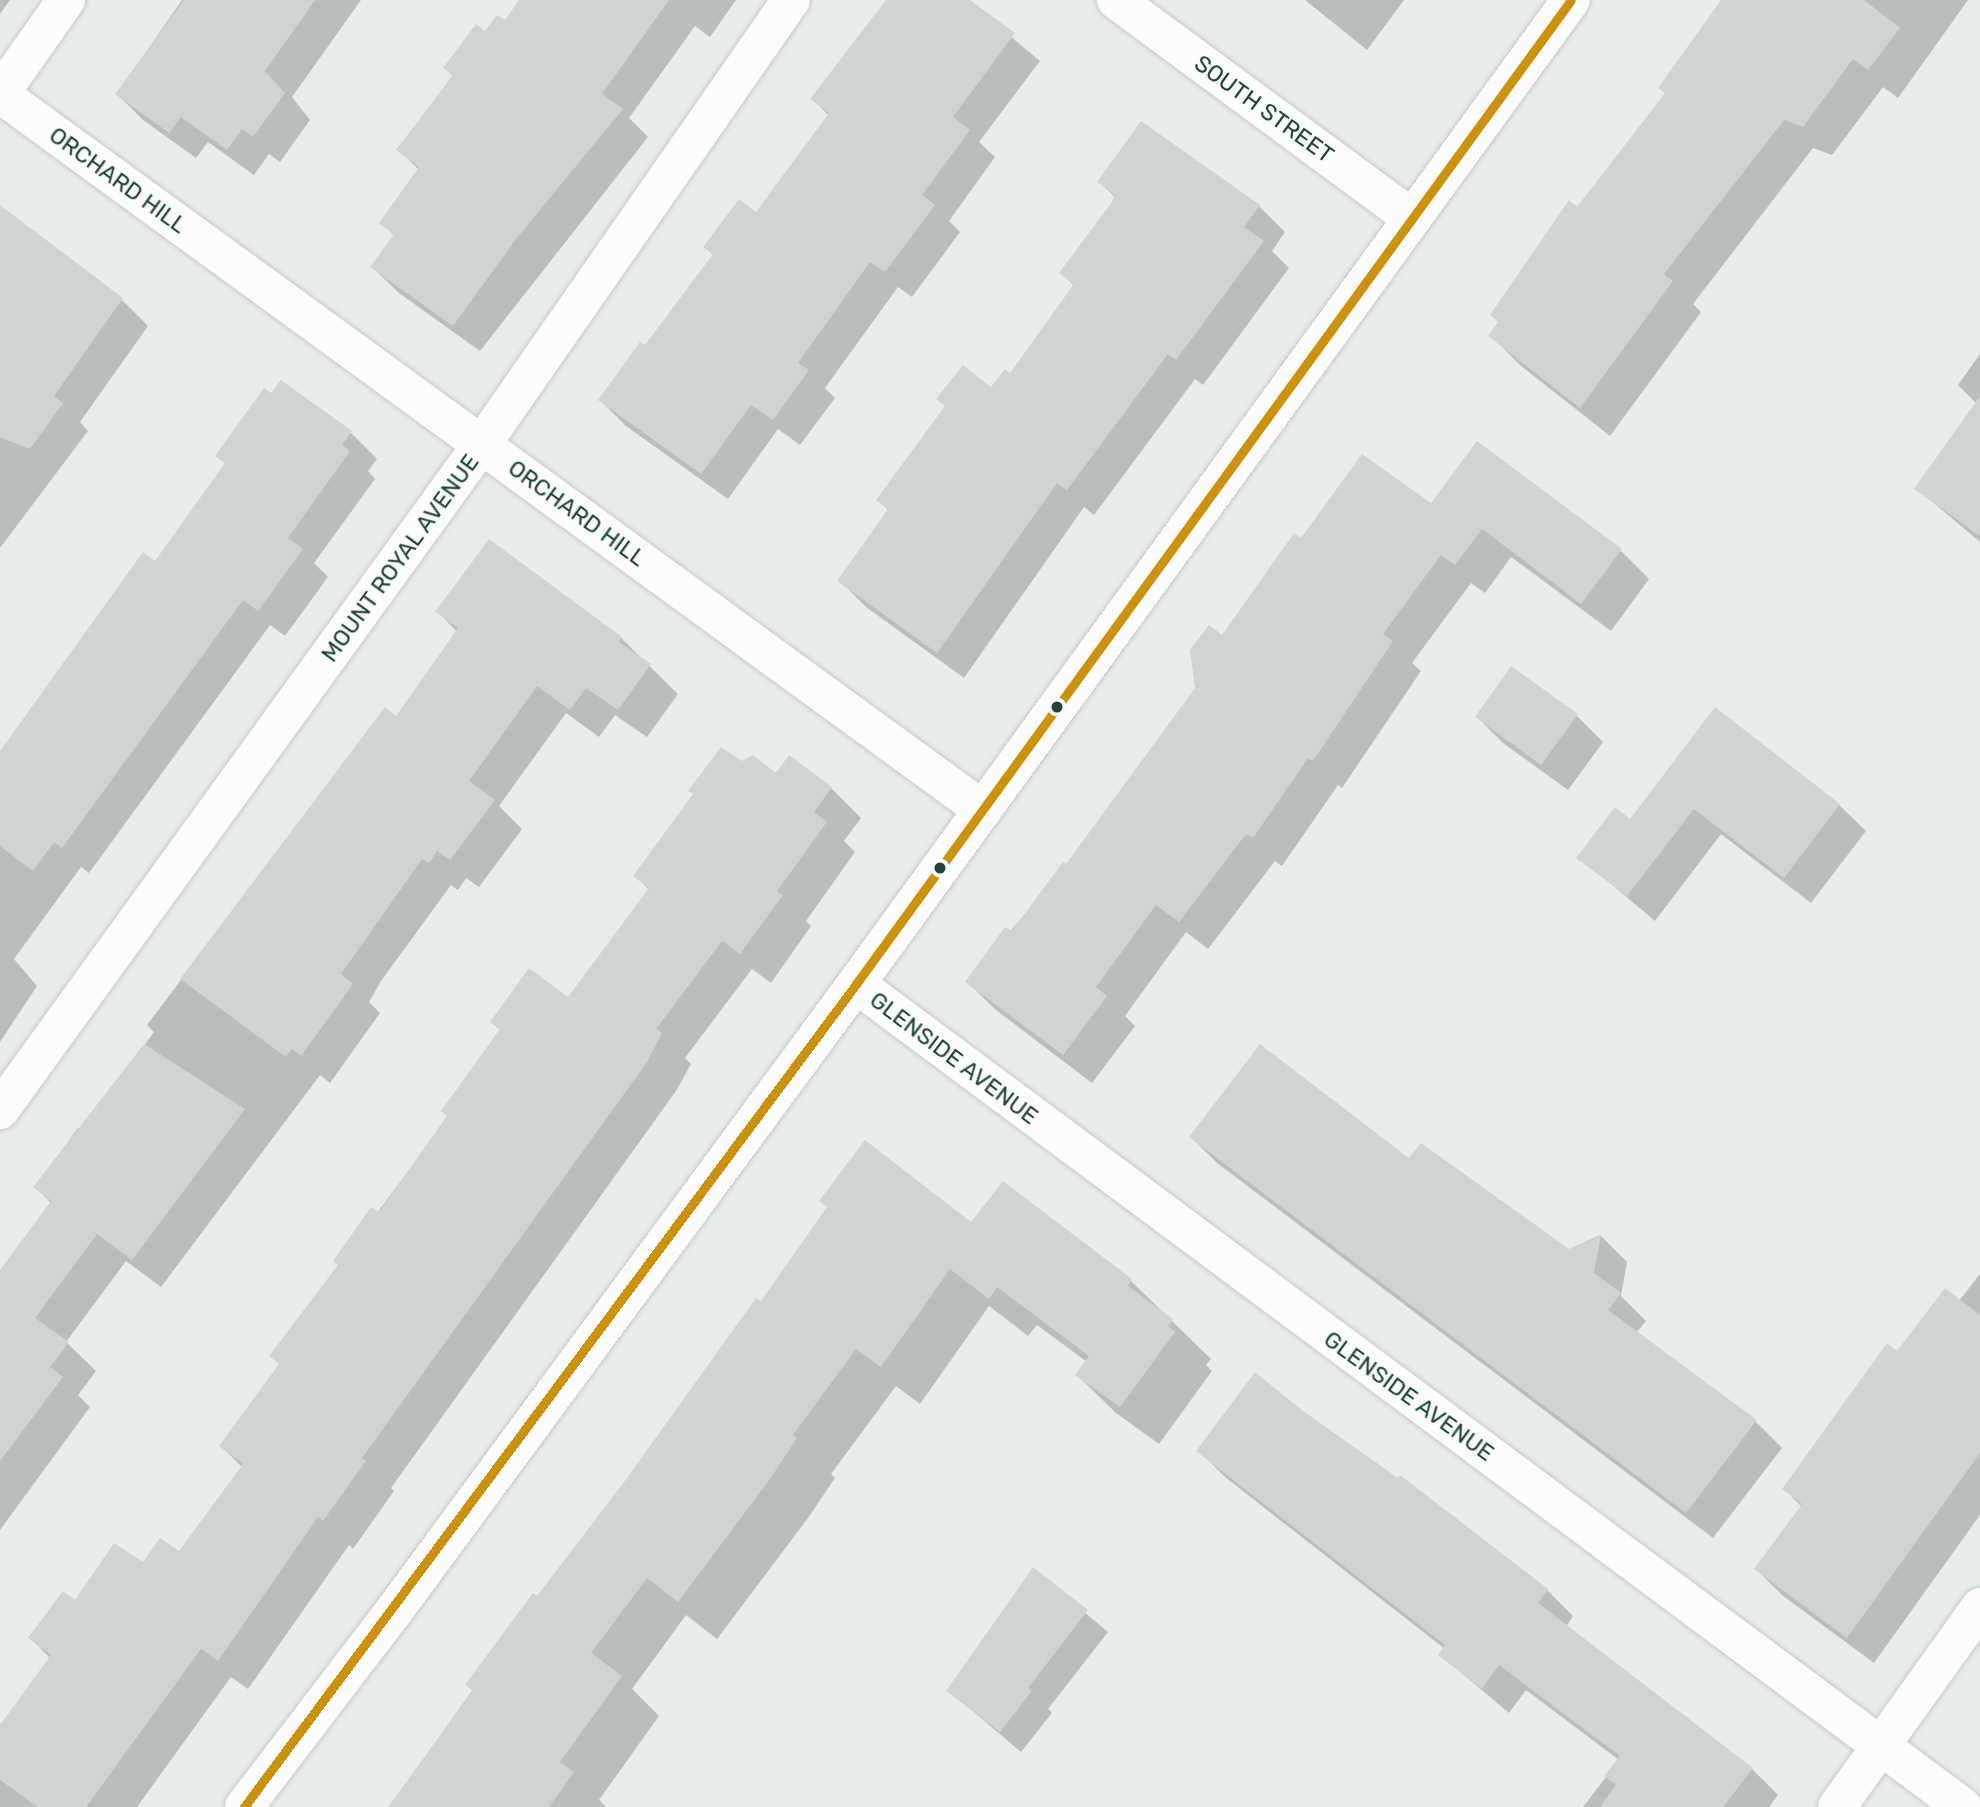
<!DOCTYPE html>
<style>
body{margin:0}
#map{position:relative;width:1980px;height:1807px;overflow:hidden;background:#e8edeb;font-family:Rubik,sans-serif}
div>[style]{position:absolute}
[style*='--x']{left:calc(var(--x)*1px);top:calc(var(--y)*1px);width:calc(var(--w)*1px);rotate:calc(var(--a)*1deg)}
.shadow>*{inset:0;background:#0003}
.building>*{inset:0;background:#cfd4d2}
.roads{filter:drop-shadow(0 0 2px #c5cac8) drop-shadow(0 0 2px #c5cac8)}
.minor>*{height:38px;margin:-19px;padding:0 19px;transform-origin:19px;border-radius:19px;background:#fcfcfc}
.bus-1>*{height:9px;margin:-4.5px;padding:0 4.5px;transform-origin:4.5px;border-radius:4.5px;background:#cd920c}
.dots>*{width:19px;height:19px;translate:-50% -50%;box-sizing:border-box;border:4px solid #f7fbf9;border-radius:50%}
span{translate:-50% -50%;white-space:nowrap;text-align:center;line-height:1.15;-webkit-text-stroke:5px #f7fbf9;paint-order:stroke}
.street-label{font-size:23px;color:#24423a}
</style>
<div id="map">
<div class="shadow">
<i style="clip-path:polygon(0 0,10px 0,0 14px)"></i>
<i style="clip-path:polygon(182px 0,361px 0,292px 97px,310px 120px,280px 162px,269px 154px,254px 175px,208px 142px,196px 158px,143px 120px,117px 94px)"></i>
<i style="clip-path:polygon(521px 0,736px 0,710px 37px,695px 26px,629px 118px,648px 137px,480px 351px,399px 293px,372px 267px,395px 236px,381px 223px,419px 170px,399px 150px,454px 77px,445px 68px,505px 23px)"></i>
<i style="clip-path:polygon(887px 0,967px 0,1040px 61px,979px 142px,995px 157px,949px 221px,960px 232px,912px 297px,898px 287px,825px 388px,835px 398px,800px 445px,778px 429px,728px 499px,626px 426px,600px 400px,646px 348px,714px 256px,705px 247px,757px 214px,829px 116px,813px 99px)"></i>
<i style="clip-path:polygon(1305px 0,1404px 0,1367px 50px)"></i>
<i style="clip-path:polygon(1726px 0,1968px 0,1898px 98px,1883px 87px,1832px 155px,1813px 148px,1693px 304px,1701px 312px,1610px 436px,1520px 365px,1491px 336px,1578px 209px,1666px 94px)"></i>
<i style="clip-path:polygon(1099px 182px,1259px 206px,1285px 232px,1272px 251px,1289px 268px,1203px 385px,1195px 379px,1094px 515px,1084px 507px,964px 678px,866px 607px,840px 581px,889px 511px,878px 500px,946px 407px,938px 399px,991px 389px,1011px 376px,1075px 287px,1062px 273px,1116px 198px)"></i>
<i style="clip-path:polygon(0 244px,122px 300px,148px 326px,80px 422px,88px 431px,0 548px)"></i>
<i style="clip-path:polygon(1980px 354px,1980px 542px,1917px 489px,1977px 404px,1958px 385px)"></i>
<i style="clip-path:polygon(282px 382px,351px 433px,377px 459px,368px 471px,375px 479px,314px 563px,328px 577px,285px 636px,270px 625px,89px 873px,81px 867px,14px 959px,37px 986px,0 1042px,0 754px,156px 563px)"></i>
<i style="clip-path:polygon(1431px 506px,1621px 551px,1649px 579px,1611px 631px,1511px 557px,1485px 593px,1471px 583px,1412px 663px,1421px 671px,1342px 788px,1338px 785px,1282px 866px,1275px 861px,1208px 949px,1186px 932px,1125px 1016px,1135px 1026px,1092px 1083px,996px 1010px,967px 982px,1066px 866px,1197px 689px,1223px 637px,1302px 541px)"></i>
<i style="clip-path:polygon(438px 612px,621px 638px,678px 694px,647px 737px,615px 715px,599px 737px,566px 713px,499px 806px,522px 829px,479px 887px,466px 878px,458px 890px,451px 885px,381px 981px,369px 1002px,380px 1013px,330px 1083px,320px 1075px,161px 1287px,126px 1261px,66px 1342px,96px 1371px,78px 1395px,90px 1407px,0 1530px,0 1275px,52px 1204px,35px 1187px,78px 1128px,82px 1132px,154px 1032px,147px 1025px,385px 710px,396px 718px,457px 632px)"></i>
<i style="clip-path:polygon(1715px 710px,1839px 805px,1866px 831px,1811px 903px,1721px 834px,1655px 921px,1579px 857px,1630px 821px)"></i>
<i style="clip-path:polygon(1577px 716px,1603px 742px,1568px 790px,1503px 743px,1477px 717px)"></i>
<i style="clip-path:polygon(789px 758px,831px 788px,861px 818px,844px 841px,855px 852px,806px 921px,811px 926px,771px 983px,752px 969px,685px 1058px,691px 1064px,676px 1091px,391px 1488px,394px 1491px,353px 1549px,349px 1545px,248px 1689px,231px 1677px,137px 1807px,0 1807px,0 1728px,50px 1658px,30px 1638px,75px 1602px,144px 1565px,180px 1553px,243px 1468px,221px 1446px,280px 1365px,271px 1356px,449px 1116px,501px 1031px,492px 1022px,568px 999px,649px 890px,636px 876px,741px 764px,777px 775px)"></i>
<i style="clip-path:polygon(1191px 1137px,1409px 1161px,1569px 1251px,1601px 1236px,1627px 1262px,1621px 1296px,1646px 1321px,1636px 1333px,1756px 1422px,1782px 1448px,1713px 1538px,1217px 1163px)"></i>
<i style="clip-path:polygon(971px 1224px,1131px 1281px,1211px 1359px,1206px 1365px,1212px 1371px,1159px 1444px,1116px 1413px,1077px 1375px,1087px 1362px,1037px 1325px,1028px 1336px,989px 1306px,920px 1404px,896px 1386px,831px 1474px,835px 1478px,808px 1518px,717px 1639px,686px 1615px,632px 1689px,659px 1716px,599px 1800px,606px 1807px,389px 1807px,538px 1599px,761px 1304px)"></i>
<i style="clip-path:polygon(1980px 1274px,1980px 1515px,1874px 1663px,1782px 1595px,1756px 1569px,1802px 1507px,1784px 1489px,1898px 1353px,1959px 1301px)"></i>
<i style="clip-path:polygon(1302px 1412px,1547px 1590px,1573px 1616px,1566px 1627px,1752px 1769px,1778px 1795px,1769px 1807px,1583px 1807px,1619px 1760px,1526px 1690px,1509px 1713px,1440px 1655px,1445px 1649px,1225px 1477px,1199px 1451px)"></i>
<i style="clip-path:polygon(1034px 1570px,1108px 1632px,1048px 1709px,1052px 1713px,1021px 1752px,948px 1690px)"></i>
</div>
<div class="building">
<i style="clip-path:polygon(184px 0,315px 0,265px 71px,285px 93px,253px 137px,242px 129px,227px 150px,181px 117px,169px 133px,115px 94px)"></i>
<i style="clip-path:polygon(519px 0,669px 0,602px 94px,623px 109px,516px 239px,453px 326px,370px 267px,394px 234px,379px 223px,419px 167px,396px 150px,453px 75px,443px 68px,476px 24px,485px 31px,497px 15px,505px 20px)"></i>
<i style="clip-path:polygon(886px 0,970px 0,1015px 33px,953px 117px,970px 130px,922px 195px,935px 205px,885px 272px,870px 262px,798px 363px,809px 370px,773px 420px,751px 405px,701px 474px,598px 400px,640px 342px,645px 345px,713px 254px,703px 247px,739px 199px,756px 212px,829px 113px,810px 99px)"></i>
<i style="clip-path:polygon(1721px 0,1864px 0,1900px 28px,1868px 70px,1853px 59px,1803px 127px,1784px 120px,1664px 274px,1673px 281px,1580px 408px,1488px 336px,1498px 322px,1490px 315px,1569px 200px,1577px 207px,1665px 93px,1658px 88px)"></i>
<i style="clip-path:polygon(1141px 121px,1260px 205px,1244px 227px,1264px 241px,1176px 360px,1168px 354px,1067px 490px,1057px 483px,937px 653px,837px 581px,888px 509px,876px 500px,945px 406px,936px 399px,963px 365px,991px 387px,1005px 369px,1010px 373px,1074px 284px,1059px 273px,1112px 202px,1115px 195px,1097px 182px)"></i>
<i style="clip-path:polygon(0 205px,123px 298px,54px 396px,63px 403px,30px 449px,0 437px)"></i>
<i style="clip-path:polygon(281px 380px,352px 431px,342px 445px,350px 451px,288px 538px,303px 549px,258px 611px,243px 600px,62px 848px,54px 842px,33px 871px,0 846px,0 751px,143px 552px,155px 561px,225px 463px,215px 456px,264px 388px,271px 393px)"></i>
<i style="clip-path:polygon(1980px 396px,1980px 536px,1914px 489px)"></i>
<i style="clip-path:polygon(1477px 441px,1622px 549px,1581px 604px,1482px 529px,1455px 565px,1441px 555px,1383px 634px,1393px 641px,1313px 761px,1308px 758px,1253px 838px,1246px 834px,1179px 922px,1156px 905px,1096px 987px,1107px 996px,1063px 1055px,965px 982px,1005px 927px,1012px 931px,1063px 862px,1066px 864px,1195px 688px,1190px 650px,1209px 625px,1222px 635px,1294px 533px,1301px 538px,1362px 454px,1431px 503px)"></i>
<i style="clip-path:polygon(489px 539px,622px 637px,619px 642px,651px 664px,618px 710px,586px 688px,570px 710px,537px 686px,469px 781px,495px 800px,450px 860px,437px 851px,429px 863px,422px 859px,341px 974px,353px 984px,301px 1056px,292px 1049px,286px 1057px,180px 979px,385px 707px,396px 716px,458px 628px,435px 612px)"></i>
<i style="clip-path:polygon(1511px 666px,1578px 714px,1541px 765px,1475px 717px)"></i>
<i style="clip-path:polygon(1715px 707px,1840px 804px,1784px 878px,1694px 809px,1627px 896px,1576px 858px,1615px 807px,1630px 819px)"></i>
<i style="clip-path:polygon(721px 747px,742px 761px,753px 755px,776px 773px,789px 755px,832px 787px,814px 812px,827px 822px,777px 891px,783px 895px,740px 954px,722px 941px,656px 1029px,662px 1033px,647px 1062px,362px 1458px,366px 1461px,323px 1521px,318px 1517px,218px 1661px,201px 1649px,86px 1807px,38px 1807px,0 1780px,0 1725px,51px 1655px,28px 1638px,63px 1591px,75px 1600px,114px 1543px,143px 1562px,160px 1538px,179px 1551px,243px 1464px,219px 1446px,279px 1364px,269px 1356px,338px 1265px,333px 1261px,371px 1207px,379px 1212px,447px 1116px,441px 1111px,500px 1029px,490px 1022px,529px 968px,568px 997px,649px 888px,633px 876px,693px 794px,688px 791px)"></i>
<i style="clip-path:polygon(144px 1044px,245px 1109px,132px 1260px,97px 1234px,35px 1318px,69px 1342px,50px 1367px,63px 1377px,0 1461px,0 1270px,51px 1201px,33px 1187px)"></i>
<i style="clip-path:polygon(1260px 1044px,1409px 1158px,1421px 1143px,1569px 1249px,1601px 1234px,1594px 1273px,1621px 1293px,1608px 1310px,1757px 1420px,1686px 1513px,1189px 1137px)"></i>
<i style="clip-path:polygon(865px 1140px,971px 1222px,1003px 1181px,1132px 1279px,1128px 1286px,1173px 1319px,1168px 1326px,1175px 1332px,1120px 1407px,1075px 1375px,1089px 1356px,997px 1287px,989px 1299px,950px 1269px,881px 1367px,856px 1349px,793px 1435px,797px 1438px,770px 1479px,678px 1602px,647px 1578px,591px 1653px,622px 1676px,560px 1762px,574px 1772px,549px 1807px,388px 1807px,473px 1691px,465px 1685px,533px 1593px,537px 1596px,627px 1478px,756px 1298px,761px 1301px,827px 1207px,819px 1201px)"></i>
<i style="clip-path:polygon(1945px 1288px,1980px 1315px,1980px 1453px,1847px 1638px,1754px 1569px,1802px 1504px,1782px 1489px,1887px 1343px,1897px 1351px)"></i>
<i style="clip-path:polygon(1255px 1372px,1303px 1411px,1398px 1478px,1400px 1475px,1548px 1589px,1538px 1603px,1753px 1768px,1723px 1807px,1600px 1807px,1616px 1785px,1604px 1776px,1620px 1756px,1499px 1665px,1482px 1689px,1438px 1655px,1445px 1645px,1196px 1451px)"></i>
<i style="clip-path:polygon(1033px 1567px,1088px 1610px,1028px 1688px,1032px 1691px,1000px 1732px,946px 1691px)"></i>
</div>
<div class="roads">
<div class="minor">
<i style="--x:1116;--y:0;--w:368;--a:36.4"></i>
<i style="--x:0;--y:94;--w:1216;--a:36.07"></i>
<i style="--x:0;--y:94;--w:115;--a:-54.9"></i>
<i style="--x:856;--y:984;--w:1379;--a:36.63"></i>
<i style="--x:0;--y:1110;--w:822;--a:-54.11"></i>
<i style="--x:482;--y:444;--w:541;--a:-55.16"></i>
<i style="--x:244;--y:1807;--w:247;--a:-52.6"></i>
<i style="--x:394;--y:1611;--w:779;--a:-53.62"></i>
<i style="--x:856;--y:984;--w:1216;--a:-54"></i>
<i style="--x:1837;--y:1807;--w:246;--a:-54.4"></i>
</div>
</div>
<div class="bus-1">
<i style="--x:244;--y:1807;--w:1026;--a:-53.36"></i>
<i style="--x:856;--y:984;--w:1216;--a:-54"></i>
</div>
<div class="dots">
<i style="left:1057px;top:707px;background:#24423a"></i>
<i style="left:940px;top:868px;background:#24423a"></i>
</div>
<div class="street-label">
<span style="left:1264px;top:109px;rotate:36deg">SOUTH STREET</span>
<span style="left:118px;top:180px;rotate:36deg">ORCHARD HILL</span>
<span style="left:577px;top:513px;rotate:36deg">ORCHARD HILL</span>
<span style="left:400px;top:558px;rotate:-54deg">MOUNT ROYAL AVENUE</span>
<span style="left:954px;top:1058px;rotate:37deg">GLENSIDE AVENUE</span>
<span style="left:1409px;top:1396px;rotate:36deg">GLENSIDE AVENUE</span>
</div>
</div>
